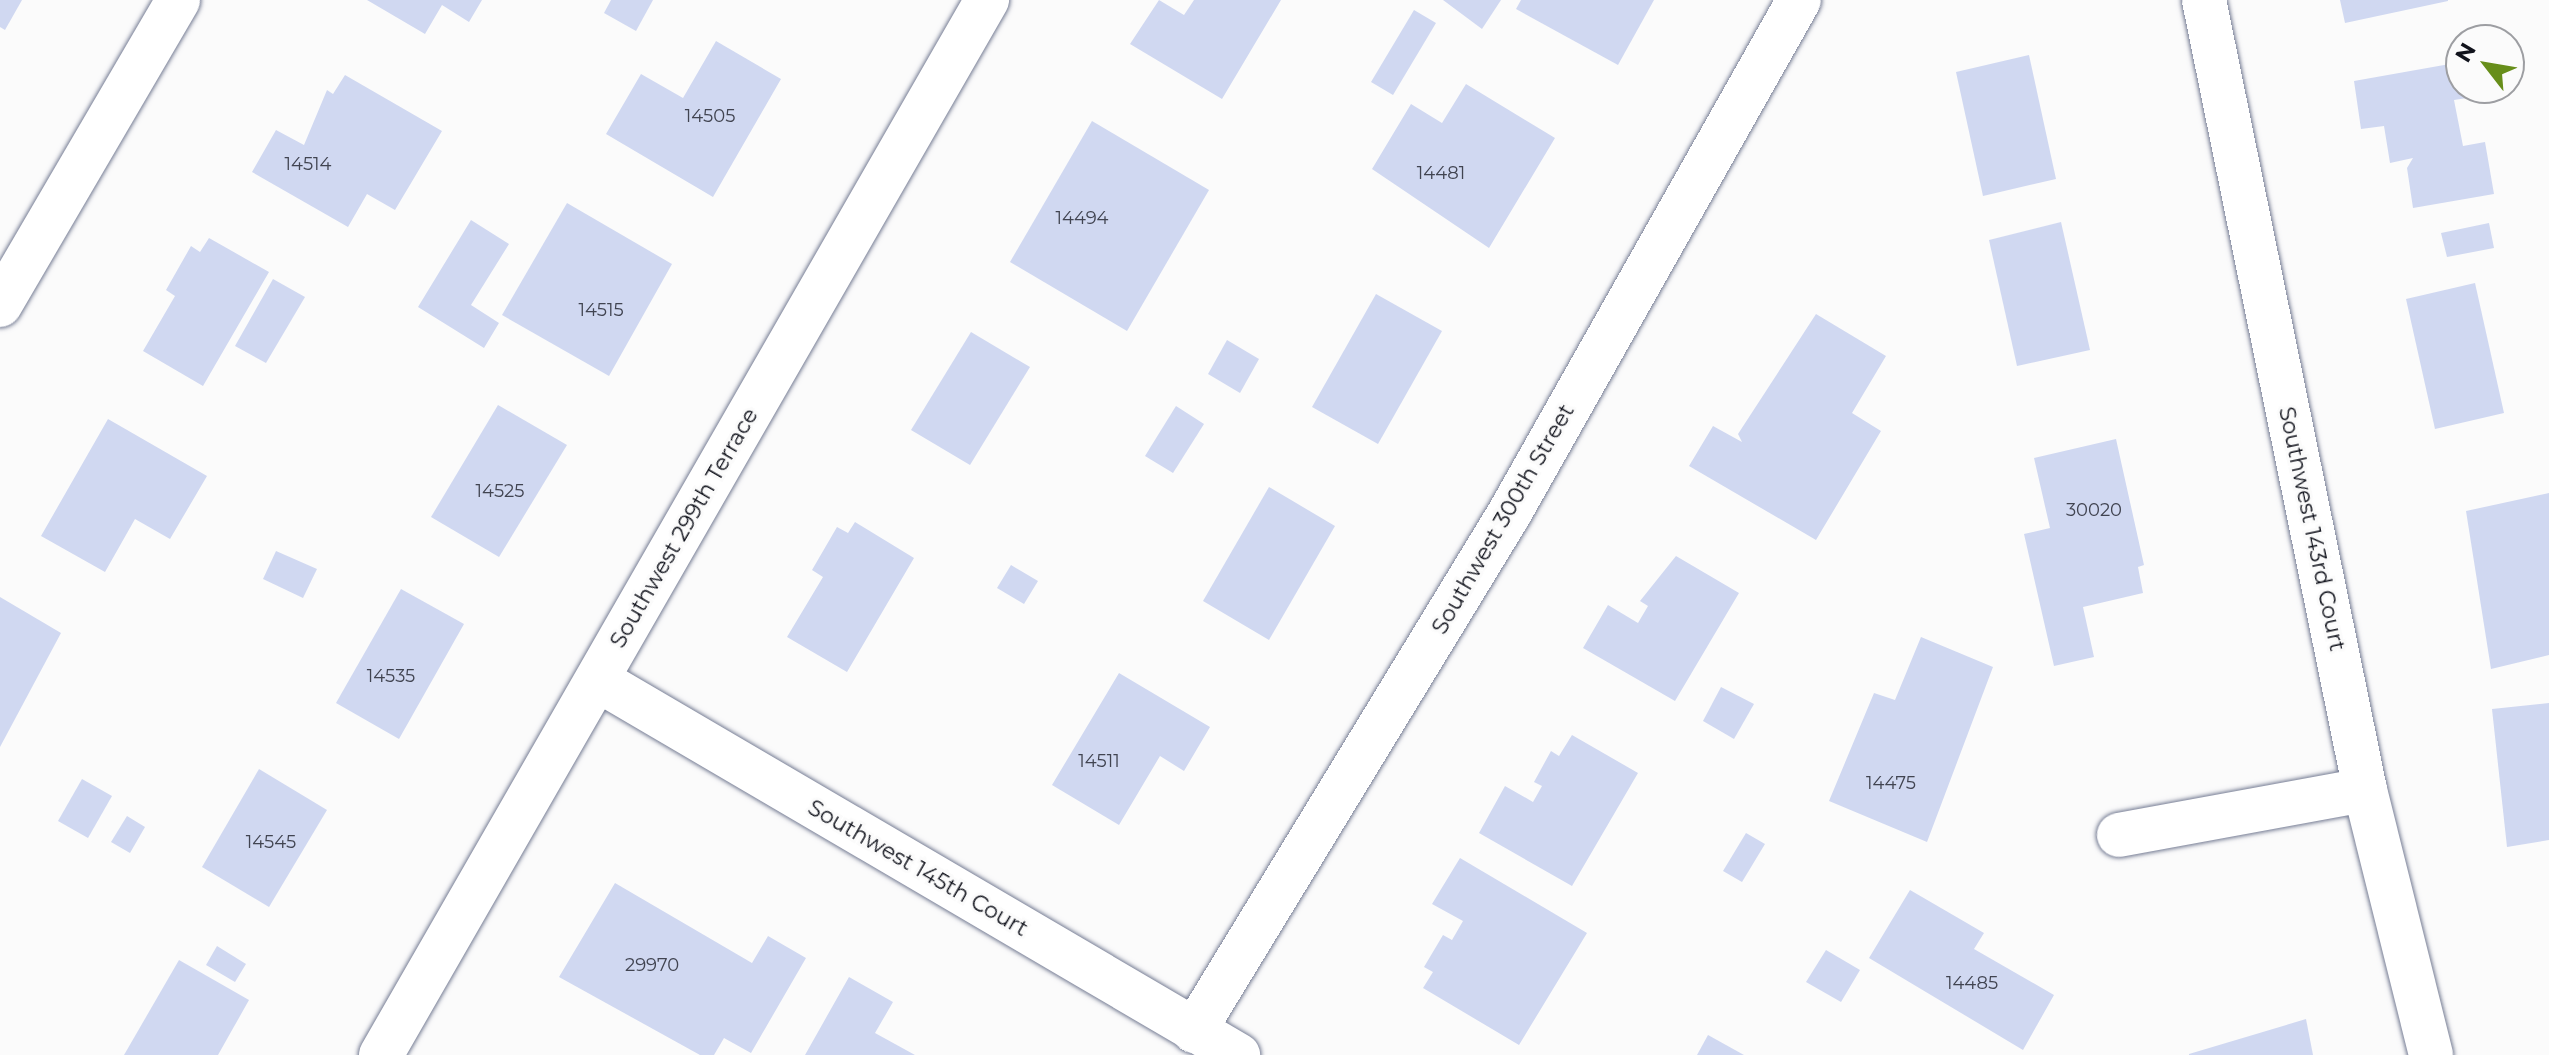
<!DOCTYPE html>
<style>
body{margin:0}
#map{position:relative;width:2549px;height:1055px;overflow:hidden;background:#fbfbfb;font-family:Montserrat,sans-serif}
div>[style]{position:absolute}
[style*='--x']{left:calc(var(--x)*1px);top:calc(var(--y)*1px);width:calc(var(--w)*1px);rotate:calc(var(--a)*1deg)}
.building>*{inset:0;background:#d0d8f1}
.roads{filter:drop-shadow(0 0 2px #777e95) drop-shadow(0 0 2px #777e95)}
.minor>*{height:44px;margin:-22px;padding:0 22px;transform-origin:22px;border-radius:22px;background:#fff}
span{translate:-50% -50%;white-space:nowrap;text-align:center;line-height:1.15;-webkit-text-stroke:6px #fbfbfb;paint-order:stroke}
.number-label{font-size:18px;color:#414451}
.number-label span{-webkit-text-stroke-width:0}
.street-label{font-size:22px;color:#11131c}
.north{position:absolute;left:2445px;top:24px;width:80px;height:80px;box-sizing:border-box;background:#fbfbfb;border:2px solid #9d9ea2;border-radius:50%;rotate:301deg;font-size:22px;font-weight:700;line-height:32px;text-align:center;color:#11131c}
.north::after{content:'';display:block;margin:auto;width:28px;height:36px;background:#678e1a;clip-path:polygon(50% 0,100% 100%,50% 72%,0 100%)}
</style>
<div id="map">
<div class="building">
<i style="clip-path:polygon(0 0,22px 0,5px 30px,0 27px)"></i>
<i style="clip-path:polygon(367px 0,482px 0,469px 22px,442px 5px,425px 34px)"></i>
<i style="clip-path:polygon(611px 0,653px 0,636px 31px,604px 13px)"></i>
<i style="clip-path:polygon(1159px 0,1184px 15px,1194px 0,1281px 0,1222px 99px,1130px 44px)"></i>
<i style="clip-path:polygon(1443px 0,1501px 0,1482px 29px)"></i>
<i style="clip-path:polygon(1521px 0,1654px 0,1618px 65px,1516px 9px)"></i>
<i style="clip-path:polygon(2340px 0,2448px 0,2448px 1px,2345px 23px)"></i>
<i style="clip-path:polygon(1414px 10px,1436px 23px,1393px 95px,1371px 82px)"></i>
<i style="clip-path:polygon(716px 41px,781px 79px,713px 197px,606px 134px,641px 74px,683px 98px)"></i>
<i style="clip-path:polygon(2029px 55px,2056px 179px,1983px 196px,1956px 72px)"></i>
<i style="clip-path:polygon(2461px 62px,2461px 88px,2491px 88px,2493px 94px,2454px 100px,2463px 146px,2485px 142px,2494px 194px,2413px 208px,2407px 168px,2413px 158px,2390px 163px,2384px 126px,2361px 129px,2354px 81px)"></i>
<i style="clip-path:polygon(345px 75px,442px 131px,395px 210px,367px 194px,348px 227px,252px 172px,276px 130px,304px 145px,327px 90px,333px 94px)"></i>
<i style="clip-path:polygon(1466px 84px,1555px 138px,1489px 248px,1372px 169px,1411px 104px,1442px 123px)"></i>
<i style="clip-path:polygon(1092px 121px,1209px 190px,1127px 331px,1010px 262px)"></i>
<i style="clip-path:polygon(567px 203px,672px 264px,609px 376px,502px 315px)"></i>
<i style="clip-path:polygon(471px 220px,509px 244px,471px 305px,499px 323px,484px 348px,418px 307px)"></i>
<i style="clip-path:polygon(2061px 222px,2090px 350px,2017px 366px,1989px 240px)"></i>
<i style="clip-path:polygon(2489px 223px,2494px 248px,2447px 257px,2441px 233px)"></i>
<i style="clip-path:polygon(209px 238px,269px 272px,203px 386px,143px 351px,175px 296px,166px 290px,191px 246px,200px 252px)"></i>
<i style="clip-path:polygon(273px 279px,305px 297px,266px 363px,235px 346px)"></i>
<i style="clip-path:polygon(2475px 283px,2504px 413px,2435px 429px,2406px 299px)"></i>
<i style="clip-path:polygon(1376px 294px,1442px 331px,1378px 444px,1312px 407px)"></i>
<i style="clip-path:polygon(1816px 314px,1886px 356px,1852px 413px,1881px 431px,1816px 540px,1689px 466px,1713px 426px,1742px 442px,1738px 434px)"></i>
<i style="clip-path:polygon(971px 332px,1030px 367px,970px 465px,911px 430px)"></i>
<i style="clip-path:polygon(1227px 340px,1259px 359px,1240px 393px,1208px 374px)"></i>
<i style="clip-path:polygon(498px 405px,567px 445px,499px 557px,431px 517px)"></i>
<i style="clip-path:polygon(1176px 406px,1204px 424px,1173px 473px,1145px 456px)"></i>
<i style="clip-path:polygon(108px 419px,207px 476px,170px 539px,135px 519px,105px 572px,41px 536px)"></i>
<i style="clip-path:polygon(2116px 439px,2144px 565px,2138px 567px,2143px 593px,2083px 607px,2094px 657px,2054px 666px,2024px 534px,2050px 528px,2034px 458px)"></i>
<i style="clip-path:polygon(1269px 487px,1335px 526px,1269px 640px,1203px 601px)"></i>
<i style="clip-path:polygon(2549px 493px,2549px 655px,2491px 669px,2466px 511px)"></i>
<i style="clip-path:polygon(855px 522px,914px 558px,847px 672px,787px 637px,823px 577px,812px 570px,837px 527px,848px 533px)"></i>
<i style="clip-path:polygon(276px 551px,317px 569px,303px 598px,263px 579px)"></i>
<i style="clip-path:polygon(1676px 556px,1739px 593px,1675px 701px,1583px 648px,1608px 605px,1638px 623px,1648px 606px,1640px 601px)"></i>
<i style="clip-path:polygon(1011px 565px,1038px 581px,1024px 604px,997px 588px)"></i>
<i style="clip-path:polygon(401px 589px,464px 624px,399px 739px,336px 703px)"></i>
<i style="clip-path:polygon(0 597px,61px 633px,0 747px)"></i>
<i style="clip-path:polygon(1921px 637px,1993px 667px,1927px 842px,1829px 801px,1874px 693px,1895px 700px)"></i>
<i style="clip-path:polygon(1119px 673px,1210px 727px,1184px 771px,1160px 756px,1119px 825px,1052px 785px)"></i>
<i style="clip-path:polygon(1721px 687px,1754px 704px,1734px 739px,1703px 721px)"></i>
<i style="clip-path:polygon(2549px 703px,2549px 840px,2507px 847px,2492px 709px)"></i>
<i style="clip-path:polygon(1572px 735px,1638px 773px,1572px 886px,1479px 833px,1505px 786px,1533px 802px,1542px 786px,1534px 782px,1551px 751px,1559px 756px)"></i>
<i style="clip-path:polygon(259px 769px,327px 810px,269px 907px,202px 867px)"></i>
<i style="clip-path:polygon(82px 779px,112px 796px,88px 838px,58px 821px)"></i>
<i style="clip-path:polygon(127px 816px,145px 827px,130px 853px,111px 842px)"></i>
<i style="clip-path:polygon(1746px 833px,1765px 844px,1742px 882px,1723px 871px)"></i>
<i style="clip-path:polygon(1460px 858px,1587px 933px,1519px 1045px,1423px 988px,1433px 972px,1424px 967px,1443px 935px,1452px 940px,1463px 921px,1432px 904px)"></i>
<i style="clip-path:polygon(615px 883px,752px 963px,768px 936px,806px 958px,751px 1053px,724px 1038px,714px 1055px,700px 1055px,559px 977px)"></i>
<i style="clip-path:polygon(1910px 890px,1984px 933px,1974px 949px,2054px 995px,2023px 1050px,1869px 958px)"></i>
<i style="clip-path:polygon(217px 946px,246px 964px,235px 982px,206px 965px)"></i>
<i style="clip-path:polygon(1826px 950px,1860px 970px,1841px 1002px,1806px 982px)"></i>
<i style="clip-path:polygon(179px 960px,249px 1000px,218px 1055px,124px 1055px)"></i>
<i style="clip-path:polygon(849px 977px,893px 1002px,875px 1033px,915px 1055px,805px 1055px)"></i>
<i style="clip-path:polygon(2306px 1019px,2313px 1055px,2189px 1055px,2189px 1054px)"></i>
<i style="clip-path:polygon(1708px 1035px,1744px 1055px,1697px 1055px)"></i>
</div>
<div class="roads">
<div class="minor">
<i style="--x:2204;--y:0;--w:806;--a:78.48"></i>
<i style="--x:2365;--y:790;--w:273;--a:76"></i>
<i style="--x:0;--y:305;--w:353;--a:-59.7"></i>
<i style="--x:598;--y:680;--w:742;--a:30.37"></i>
<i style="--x:2119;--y:835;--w:250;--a:-10.4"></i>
<i style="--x:1194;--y:1031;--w:605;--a:-58.65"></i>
<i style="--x:1509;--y:514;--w:590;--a:-60.57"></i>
<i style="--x:381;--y:1055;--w:1217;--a:-60.13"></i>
</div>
</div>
<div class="number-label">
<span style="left:710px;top:116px">14505</span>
<span style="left:308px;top:164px">14514</span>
<span style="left:1441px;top:173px">14481</span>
<span style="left:1082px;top:218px">14494</span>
<span style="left:601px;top:310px">14515</span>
<span style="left:500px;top:491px">14525</span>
<span style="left:2094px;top:510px">30020</span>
<span style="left:391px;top:676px">14535</span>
<span style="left:1099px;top:761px">14511</span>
<span style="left:1891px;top:783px">14475</span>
<span style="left:271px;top:842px">14545</span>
<span style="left:652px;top:965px">29970</span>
<span style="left:1972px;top:983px">14485</span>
</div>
<div class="street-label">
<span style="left:1503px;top:519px;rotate:-60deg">Southwest 300th Street</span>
<span style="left:684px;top:528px;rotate:-60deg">Southwest 299th Terrace</span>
<span style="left:2312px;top:529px;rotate:78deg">Southwest 143rd Court</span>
<span style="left:918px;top:868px;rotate:30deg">Southwest 145th Court</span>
</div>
<div class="north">N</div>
</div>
